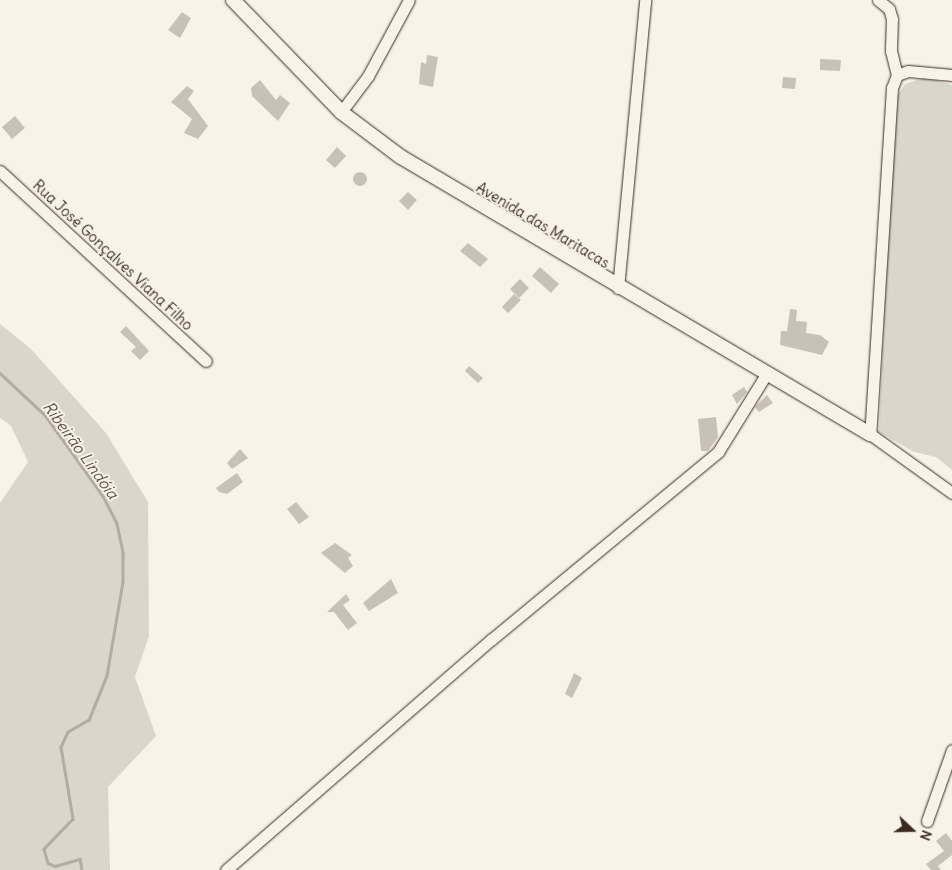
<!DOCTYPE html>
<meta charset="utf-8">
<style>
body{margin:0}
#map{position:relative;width:952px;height:870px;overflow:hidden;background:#f7f3e8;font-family:Delius,sans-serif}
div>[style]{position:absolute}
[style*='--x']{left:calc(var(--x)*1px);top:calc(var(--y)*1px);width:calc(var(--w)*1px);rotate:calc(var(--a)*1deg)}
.green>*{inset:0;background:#dbd6cb}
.stream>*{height:2.5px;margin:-1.25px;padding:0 1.25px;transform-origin:1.25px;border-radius:1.25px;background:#b4aca0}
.building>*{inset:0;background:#c8c1b6}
.round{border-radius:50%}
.roads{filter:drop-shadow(0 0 1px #3b2a1e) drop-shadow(0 0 1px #3b2a1e)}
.minor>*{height:11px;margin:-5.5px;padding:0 5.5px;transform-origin:5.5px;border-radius:5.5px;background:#f7f3e8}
.tertiary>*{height:14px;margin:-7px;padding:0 7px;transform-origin:7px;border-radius:7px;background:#f7f3e8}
span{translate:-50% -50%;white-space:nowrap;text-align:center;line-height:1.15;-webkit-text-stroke:4px #f7f3e8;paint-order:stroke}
.street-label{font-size:15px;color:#3b2a1e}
.water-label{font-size:16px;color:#5f5145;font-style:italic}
.north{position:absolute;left:887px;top:805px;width:50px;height:50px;-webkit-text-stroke:4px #f7f3e8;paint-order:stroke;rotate:111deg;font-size:14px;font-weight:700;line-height:20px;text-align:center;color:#3b2a1e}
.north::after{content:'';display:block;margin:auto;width:18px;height:22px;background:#3b2a1e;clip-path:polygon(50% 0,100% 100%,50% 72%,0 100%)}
</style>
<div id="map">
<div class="green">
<i style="clip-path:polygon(926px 77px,952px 85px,952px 470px,936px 457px,914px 452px,879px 432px,894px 101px,905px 84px)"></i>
<i style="clip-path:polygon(0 324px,31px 349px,106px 433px,148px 502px,149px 636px,135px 677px,156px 736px,108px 787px,110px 870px,0 870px,0 503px,28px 462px,11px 426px,0 418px)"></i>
</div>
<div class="stream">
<i style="--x:0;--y:373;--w:62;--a:43"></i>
<i style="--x:45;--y:415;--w:100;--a:54.4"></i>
<i style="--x:103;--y:496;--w:31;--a:63"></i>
<i style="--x:117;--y:524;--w:30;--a:78"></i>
<i style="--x:123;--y:553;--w:29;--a:90"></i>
<i style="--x:123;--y:582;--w:95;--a:99.7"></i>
<i style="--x:107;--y:676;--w:48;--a:112.2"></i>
<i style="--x:89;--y:720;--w:24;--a:150"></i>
<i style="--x:68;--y:732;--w:17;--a:115"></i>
<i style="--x:61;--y:747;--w:73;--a:80.5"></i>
<i style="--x:73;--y:819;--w:42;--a:134"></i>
<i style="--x:44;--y:849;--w:15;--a:74"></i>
<i style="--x:48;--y:863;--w:8;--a:23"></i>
<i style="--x:55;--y:866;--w:26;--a:-16"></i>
<i style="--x:80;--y:859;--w:11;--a:80"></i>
</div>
<div class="building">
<i style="clip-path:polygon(182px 12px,191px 18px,180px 38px,168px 30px)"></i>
<i style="clip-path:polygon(427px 55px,438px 57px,433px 87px,419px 84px,421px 62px,426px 64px)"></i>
<i style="clip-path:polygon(820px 59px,841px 60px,840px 71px,820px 70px)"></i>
<i style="clip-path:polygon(796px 78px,795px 89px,782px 88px,783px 77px)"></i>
<i style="clip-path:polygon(260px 80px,276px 100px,280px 95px,290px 103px,278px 121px,252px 96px,251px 88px)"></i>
<i style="clip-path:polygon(187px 86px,194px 91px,188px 99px,208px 126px,198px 139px,184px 133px,192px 119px,171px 102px)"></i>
<i style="clip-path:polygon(15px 116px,25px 128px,12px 139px,2px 127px)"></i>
<i style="clip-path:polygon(337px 147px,346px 156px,335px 168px,326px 160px)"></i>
<i class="round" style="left:353px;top:172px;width:14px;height:14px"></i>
<i style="clip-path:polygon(408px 192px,417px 200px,408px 210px,399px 201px)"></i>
<i style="clip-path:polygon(468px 243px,488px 259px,480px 267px,460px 251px)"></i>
<i style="clip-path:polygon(540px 267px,559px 284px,551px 293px,532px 276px)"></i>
<i style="clip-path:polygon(520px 279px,529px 288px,519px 298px,510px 289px)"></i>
<i style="clip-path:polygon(514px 294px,521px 300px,508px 313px,502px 307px)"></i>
<i style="clip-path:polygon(790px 309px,797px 310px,796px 321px,807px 322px,806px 333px,820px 335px,829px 342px,822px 355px,780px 345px,781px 331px,787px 331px)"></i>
<i style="clip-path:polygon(126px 326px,149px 351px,140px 360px,131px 351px,136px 347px,120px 332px)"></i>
<i style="clip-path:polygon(469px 366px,483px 378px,478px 383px,465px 371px)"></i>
<i style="clip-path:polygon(744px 387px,747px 392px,737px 404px,732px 395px)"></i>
<i style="clip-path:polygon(767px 395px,773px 403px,759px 412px,755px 407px)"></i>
<i style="clip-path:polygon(716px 417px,718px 437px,708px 451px,701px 451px,698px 419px)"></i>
<i style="clip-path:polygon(240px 449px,248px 458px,232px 469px,227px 463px)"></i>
<i style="clip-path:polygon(237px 473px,243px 482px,227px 494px,219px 492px,216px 488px)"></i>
<i style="clip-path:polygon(296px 502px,309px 517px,299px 524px,287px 509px)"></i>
<i style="clip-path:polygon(335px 543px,352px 555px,348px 558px,353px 566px,345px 573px,321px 553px)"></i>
<i style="clip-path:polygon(391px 579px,398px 593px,369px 611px,363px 603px)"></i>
<i style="clip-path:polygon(346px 594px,350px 600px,343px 605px,357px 623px,348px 630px,334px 612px,327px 612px)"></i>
<i style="clip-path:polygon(574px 673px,582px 678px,572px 698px,565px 694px)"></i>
<i style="clip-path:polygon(946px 833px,952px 841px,952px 855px,938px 866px,941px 870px,931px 870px,926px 864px,944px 851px,936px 841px)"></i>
</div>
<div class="roads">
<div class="minor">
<i style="--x:878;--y:0;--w:14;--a:39"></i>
<i style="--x:889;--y:9;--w:10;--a:73"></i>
<i style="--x:892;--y:19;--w:32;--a:92"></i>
<i style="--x:891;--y:51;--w:25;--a:76"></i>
<i style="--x:952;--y:75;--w:44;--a:-174.8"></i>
<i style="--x:908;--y:71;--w:12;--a:160"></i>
<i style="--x:897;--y:75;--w:14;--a:111"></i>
<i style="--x:892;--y:88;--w:347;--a:93.6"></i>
<i style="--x:870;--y:434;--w:101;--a:35.7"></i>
<i style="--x:341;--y:112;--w:45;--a:-53.1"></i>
<i style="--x:368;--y:76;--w:86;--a:-61.7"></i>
<i style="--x:0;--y:171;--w:280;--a:42.7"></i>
<i style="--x:618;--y:288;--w:289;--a:-84.6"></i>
<i style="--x:927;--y:821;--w:75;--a:-70.6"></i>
<i style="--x:226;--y:870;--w:352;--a:-41"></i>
<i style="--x:492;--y:639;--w:293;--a:-39.6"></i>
<i style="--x:718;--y:452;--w:93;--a:-58.2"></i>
</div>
<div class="tertiary">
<i style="--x:233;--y:0;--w:156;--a:46"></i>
<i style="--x:341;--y:112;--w:75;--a:36.9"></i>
<i style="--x:401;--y:157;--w:545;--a:30.57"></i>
</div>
</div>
<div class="street-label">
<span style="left:543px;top:225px;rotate:31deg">Avenida das Maritacas</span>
<span style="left:113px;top:255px;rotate:43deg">Rua José Gonçalves Viana Filho</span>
</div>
<div class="water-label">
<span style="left:81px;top:450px;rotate:54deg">Ribeirão Lindóia</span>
</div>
<div class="north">N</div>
</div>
